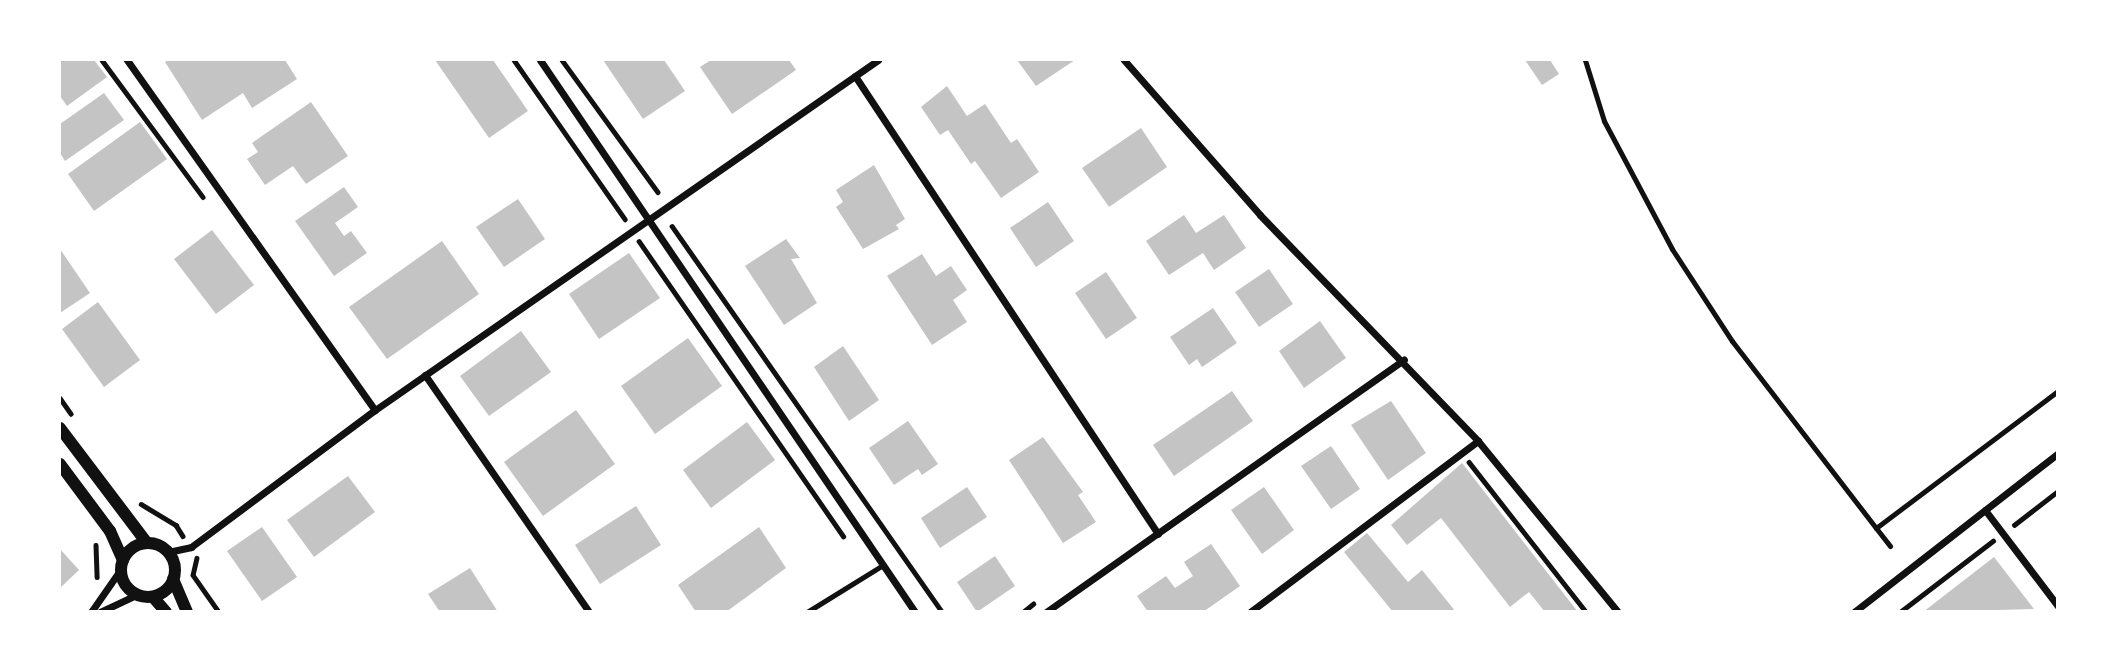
<!DOCTYPE html>
<style>
body{margin:0}
#map{position:relative;width:2117px;height:671px;overflow:hidden;background:#fff;font-family:"Open Sans",sans-serif}
div>[style]{position:absolute}
[style*='--x']{left:calc(var(--x)*1px);top:calc(var(--y)*1px);width:calc(var(--w)*1px);rotate:calc(var(--a)*1deg)}
.building>*{inset:0;background:#c4c4c4}
.path>*{height:4.5px;margin:-2.25px;padding:0 2.25px;transform-origin:2.25px;border-radius:2.25px;background:#111}
.service>*{height:5px;margin:-2.5px;padding:0 2.5px;transform-origin:2.5px;border-radius:2.5px;background:#111}
.minor>*{height:7px;margin:-3.5px;padding:0 3.5px;transform-origin:3.5px;border-radius:3.5px;background:#111}
.tertiary>*{height:12px;margin:-6px;padding:0 6px;transform-origin:6px;border-radius:6px;background:#111}
.tertiary>.ring{margin:-6px;padding:0;box-sizing:content-box;background:none;border:12px solid #111;border-radius:50%}
span{translate:-50% -50%;white-space:nowrap;text-align:center;line-height:1.15;-webkit-text-stroke:5px #fff;paint-order:stroke}
.frame{position:absolute;inset:0;border:61px solid #fff;pointer-events:none}
</style>
<div id="map">
<div class="building">
<i style="clip-path:polygon(60px 60px,94px 60px,107px 77px,67px 106px,60px 96px)"></i>
<i style="clip-path:polygon(169px 60px,285px 60px,297px 79px,252px 108px,243px 93px,202px 120px,165px 62px)"></i>
<i style="clip-path:polygon(435px 60px,493px 60px,528px 111px,489px 138px)"></i>
<i style="clip-path:polygon(603px 60px,664px 60px,685px 91px,643px 119px)"></i>
<i style="clip-path:polygon(711px 60px,789px 60px,796px 70px,732px 114px,700px 67px)"></i>
<i style="clip-path:polygon(1017px 60px,1075px 60px,1036px 86px)"></i>
<i style="clip-path:polygon(1525px 60px,1550px 60px,1559px 74px,1542px 85px)"></i>
<i style="clip-path:polygon(947px 86px,967px 116px,985px 104px,1011px 143px,1017px 139px,1039px 172px,1001px 198px,975px 161px,971px 164px,948px 130px,940px 135px,921px 107px)"></i>
<i style="clip-path:polygon(104px 93px,124px 120px,65px 161px,60px 153px,60px 124px)"></i>
<i style="clip-path:polygon(311px 102px,348px 156px,306px 184px,293px 166px,265px 185px,247px 159px,258px 152px,252px 143px)"></i>
<i style="clip-path:polygon(140px 122px,167px 159px,94px 211px,68px 174px)"></i>
<i style="clip-path:polygon(1141px 128px,1167px 167px,1109px 207px,1082px 168px)"></i>
<i style="clip-path:polygon(874px 165px,905px 219px,896px 225px,899px 229px,863px 249px,836px 207px,843px 202px,836px 190px)"></i>
<i style="clip-path:polygon(344px 187px,358px 207px,335px 223px,344px 236px,351px 231px,367px 253px,334px 276px,295px 221px)"></i>
<i style="clip-path:polygon(518px 199px,545px 239px,504px 267px,476px 227px)"></i>
<i style="clip-path:polygon(1048px 202px,1074px 241px,1036px 267px,1010px 228px)"></i>
<i style="clip-path:polygon(1184px 215px,1196px 233px,1224px 215px,1246px 248px,1214px 270px,1203px 253px,1169px 275px,1146px 241px)"></i>
<i style="clip-path:polygon(212px 230px,254px 285px,216px 314px,174px 259px)"></i>
<i style="clip-path:polygon(786px 239px,800px 258px,791px 259px,817px 303px,784px 325px,745px 266px)"></i>
<i style="clip-path:polygon(442px 241px,479px 294px,387px 359px,349px 307px)"></i>
<i style="clip-path:polygon(60px 249px,90px 293px,60px 313px)"></i>
<i style="clip-path:polygon(629px 253px,660px 298px,599px 339px,569px 294px)"></i>
<i style="clip-path:polygon(922px 254px,936px 276px,951px 266px,967px 290px,953px 300px,967px 322px,932px 345px,887px 276px)"></i>
<i style="clip-path:polygon(1269px 269px,1293px 304px,1259px 327px,1235px 292px)"></i>
<i style="clip-path:polygon(1106px 272px,1137px 318px,1106px 339px,1075px 293px)"></i>
<i style="clip-path:polygon(98px 302px,140px 360px,104px 387px,62px 329px)"></i>
<i style="clip-path:polygon(1213px 308px,1237px 343px,1202px 367px,1197px 359px,1189px 365px,1170px 337px)"></i>
<i style="clip-path:polygon(1320px 321px,1346px 358px,1304px 388px,1279px 351px)"></i>
<i style="clip-path:polygon(521px 331px,551px 372px,489px 416px,460px 376px)"></i>
<i style="clip-path:polygon(688px 338px,722px 386px,655px 434px,621px 386px)"></i>
<i style="clip-path:polygon(843px 346px,879px 400px,849px 421px,814px 367px)"></i>
<i style="clip-path:polygon(1232px 391px,1253px 421px,1174px 476px,1153px 445px)"></i>
<i style="clip-path:polygon(1391px 401px,1426px 453px,1388px 480px,1351px 425px)"></i>
<i style="clip-path:polygon(576px 410px,615px 464px,543px 516px,504px 462px)"></i>
<i style="clip-path:polygon(908px 421px,938px 464px,922px 475px,918px 469px,894px 485px,869px 448px)"></i>
<i style="clip-path:polygon(747px 422px,775px 460px,711px 508px,683px 470px)"></i>
<i style="clip-path:polygon(1043px 437px,1083px 492px,1078px 495px,1096px 522px,1063px 543px,1009px 460px)"></i>
<i style="clip-path:polygon(1331px 446px,1360px 489px,1331px 509px,1301px 466px)"></i>
<i style="clip-path:polygon(1462px 463px,1578px 612px,1545px 612px,1529px 592px,1510px 607px,1441px 518px,1407px 545px,1391px 525px)"></i>
<i style="clip-path:polygon(348px 476px,375px 512px,314px 557px,287px 520px)"></i>
<i style="clip-path:polygon(967px 487px,987px 517px,940px 548px,921px 518px)"></i>
<i style="clip-path:polygon(1264px 487px,1294px 530px,1262px 554px,1231px 510px)"></i>
<i style="clip-path:polygon(636px 506px,661px 545px,600px 584px,575px 545px)"></i>
<i style="clip-path:polygon(262px 527px,297px 577px,262px 601px,227px 551px)"></i>
<i style="clip-path:polygon(759px 527px,786px 568px,726px 612px,696px 612px,678px 585px)"></i>
<i style="clip-path:polygon(1367px 533px,1408px 582px,1422px 570px,1456px 612px,1393px 612px,1344px 552px)"></i>
<i style="clip-path:polygon(1211px 544px,1240px 586px,1203px 612px,1148px 612px,1137px 596px,1166px 576px,1175px 588px,1193px 576px,1184px 562px)"></i>
<i style="clip-path:polygon(60px 549px,79px 570px,60px 588px)"></i>
<i style="clip-path:polygon(995px 556px,1015px 586px,977px 612px,957px 582px)"></i>
<i style="clip-path:polygon(1994px 557px,2034px 609px,1923px 612px)"></i>
<i style="clip-path:polygon(470px 568px,498px 612px,440px 612px,428px 594px)"></i>
</div>
<div class="path">
<i style="--x:102;--y:60;--w:170;--a:53.6"></i>
<i style="--x:514;--y:60;--w:194;--a:55.1"></i>
<i style="--x:562;--y:60;--w:163;--a:54"></i>
<i style="--x:672;--y:226;--w:471;--a:55"></i>
<i style="--x:639;--y:241;--w:359;--a:55.3"></i>
<i style="--x:60;--y:398;--w:19;--a:55"></i>
<i style="--x:1469;--y:462;--w:190;--a:52"></i>
<i style="--x:141;--y:504;--w:41;--a:31"></i>
<i style="--x:176;--y:525;--w:13;--a:58"></i>
<i style="--x:2014;--y:525;--w:56;--a:-37.7"></i>
<i style="--x:96;--y:545;--w:32;--a:88"></i>
<i style="--x:197;--y:558;--w:17;--a:103"></i>
<i style="--x:193;--y:575;--w:45;--a:54.9"></i>
<i style="--x:1023;--y:612;--w:13;--a:-39"></i>
<i style="--x:1900;--y:612;--w:117;--a:-37.4"></i>
</div>
<div class="service">
<i style="--x:1585;--y:60;--w:64;--a:72.7"></i>
<i style="--x:1604;--y:121;--w:145;--a:62"></i>
<i style="--x:1672;--y:249;--w:110;--a:56.9"></i>
<i style="--x:1732;--y:341;--w:236;--a:52.4"></i>
<i style="--x:1876;--y:528;--w:228;--a:-37"></i>
<i style="--x:1876;--y:528;--w:23;--a:52"></i>
<i style="--x:807;--y:612;--w:89;--a:-31.7"></i>
</div>
<div class="minor">
<i style="--x:127;--y:60;--w:429;--a:54.7"></i>
<i style="--x:540;--y:60;--w:667;--a:55.81"></i>
<i style="--x:1124;--y:60;--w:206;--a:48.7"></i>
<i style="--x:1260;--y:215;--w:314;--a:46"></i>
<i style="--x:1478;--y:441;--w:221;--a:50.7"></i>
<i style="--x:855;--y:76;--w:549;--a:56.51"></i>
<i style="--x:425;--y:375;--w:288;--a:55.3"></i>
<i style="--x:1985;--y:510;--w:121;--a:52.8"></i>
<i style="--x:168;--y:552;--w:24;--a:-12"></i>
<i style="--x:191;--y:547;--w:229;--a:-36.7"></i>
<i style="--x:375;--y:410;--w:613;--a:-34.83"></i>
<i style="--x:91;--y:612;--w:52;--a:-55.1"></i>
<i style="--x:100;--y:612;--w:42;--a:-25.3"></i>
<i style="--x:1046;--y:612;--w:438;--a:-35.2"></i>
<i style="--x:1250;--y:612;--w:285;--a:-36.9"></i>
<i style="--x:1854;--y:612;--w:259;--a:-37.9"></i>
</div>
<div class="tertiary">
<i style="--x:60;--y:428;--w:144;--a:52.9"></i>
<i style="--x:60;--y:464;--w:84;--a:53.3"></i>
<i style="--x:110;--y:531;--w:32;--a:66"></i>
<i class="ring" style="left:121px;top:543px;width:42px;height:42px"></i>
<i style="--x:173;--y:579;--w:36;--a:67"></i>
<i style="--x:153;--y:597;--w:20;--a:49"></i>
</div>
<div class="frame"></div>
</div>
